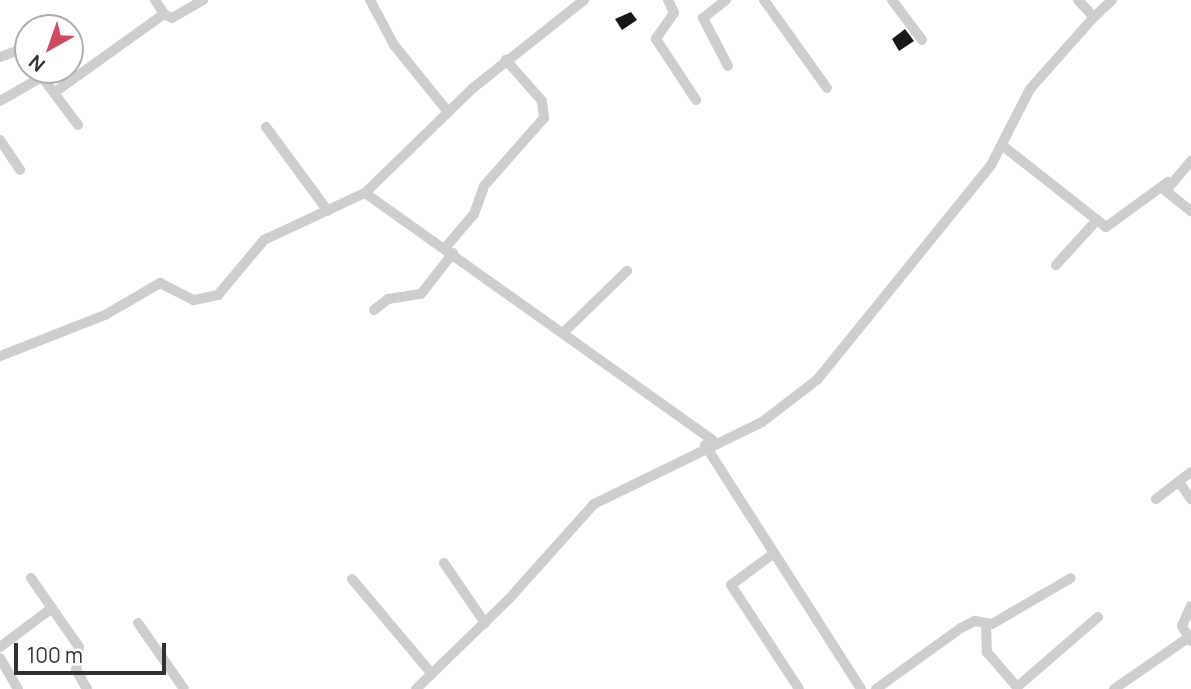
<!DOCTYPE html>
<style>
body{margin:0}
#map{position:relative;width:1191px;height:689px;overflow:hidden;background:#fff;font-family:Manrope,sans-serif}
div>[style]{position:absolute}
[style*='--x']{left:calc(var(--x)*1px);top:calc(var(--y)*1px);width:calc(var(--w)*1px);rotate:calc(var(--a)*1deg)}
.building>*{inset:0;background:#181818}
.street>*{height:10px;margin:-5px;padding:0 5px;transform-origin:5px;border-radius:5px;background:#cecece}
span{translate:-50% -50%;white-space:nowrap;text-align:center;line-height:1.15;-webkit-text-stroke:7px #fff;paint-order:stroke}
.north{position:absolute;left:14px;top:14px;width:70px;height:70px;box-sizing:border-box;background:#fff;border:2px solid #adadad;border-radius:50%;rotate:220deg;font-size:19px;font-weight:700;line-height:28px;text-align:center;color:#313131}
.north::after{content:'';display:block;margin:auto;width:24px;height:32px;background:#d14a63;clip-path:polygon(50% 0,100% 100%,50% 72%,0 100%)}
.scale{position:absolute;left:14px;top:643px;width:152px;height:32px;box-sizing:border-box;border:4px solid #313131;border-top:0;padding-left:9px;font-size:21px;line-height:24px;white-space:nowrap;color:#313131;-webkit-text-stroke:5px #fff;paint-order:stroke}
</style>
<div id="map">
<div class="building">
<i style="clip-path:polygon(631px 12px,637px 20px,622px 30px,615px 19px)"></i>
<i style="clip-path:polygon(905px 29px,914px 41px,899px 51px,892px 39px)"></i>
</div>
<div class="street">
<i style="--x:155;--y:0;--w:17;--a:57"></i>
<i style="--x:370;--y:0;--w:51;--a:61.9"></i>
<i style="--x:394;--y:45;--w:86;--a:51.1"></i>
<i style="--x:668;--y:0;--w:14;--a:65"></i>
<i style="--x:674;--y:13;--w:32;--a:125"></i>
<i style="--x:656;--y:39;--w:73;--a:56.7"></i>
<i style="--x:726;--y:0;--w:29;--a:142"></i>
<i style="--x:703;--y:18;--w:54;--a:62.5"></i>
<i style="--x:764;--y:0;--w:108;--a:54.4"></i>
<i style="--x:892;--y:0;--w:50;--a:53.1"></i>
<i style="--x:1078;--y:0;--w:23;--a:47"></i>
<i style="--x:1094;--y:17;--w:25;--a:-43"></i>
<i style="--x:0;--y:57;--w:20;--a:-20"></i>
<i style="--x:19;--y:50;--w:14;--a:51"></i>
<i style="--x:55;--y:92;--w:134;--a:-35.6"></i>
<i style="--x:164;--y:14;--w:9;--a:27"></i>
<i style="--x:172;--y:18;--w:36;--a:-30"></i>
<i style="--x:0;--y:101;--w:48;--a:-29.7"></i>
<i style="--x:42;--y:77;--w:60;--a:53.1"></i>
<i style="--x:266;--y:127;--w:104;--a:53.6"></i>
<i style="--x:0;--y:140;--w:36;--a:56"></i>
<i style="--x:1003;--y:146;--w:131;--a:38.2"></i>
<i style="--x:1106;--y:227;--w:77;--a:-36"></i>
<i style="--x:1191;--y:161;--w:39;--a:130"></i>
<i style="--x:1166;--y:191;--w:32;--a:39"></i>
<i style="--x:365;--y:193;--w:427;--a:35.4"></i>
<i style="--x:445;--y:248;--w:45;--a:-49.5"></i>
<i style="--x:474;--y:214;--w:30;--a:-70"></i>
<i style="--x:484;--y:186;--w:91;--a:-48.6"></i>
<i style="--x:544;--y:118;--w:17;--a:-97"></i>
<i style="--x:542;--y:101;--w:55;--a:-131.3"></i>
<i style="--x:1056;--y:265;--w:61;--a:-47.7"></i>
<i style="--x:374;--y:310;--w:18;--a:-38"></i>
<i style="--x:388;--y:299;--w:33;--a:-9"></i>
<i style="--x:421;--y:294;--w:52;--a:-52"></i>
<i style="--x:564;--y:332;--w:88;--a:-44.1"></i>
<i style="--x:0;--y:356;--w:113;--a:-21.3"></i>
<i style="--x:105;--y:315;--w:64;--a:-30.2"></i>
<i style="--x:160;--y:283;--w:38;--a:27"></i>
<i style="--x:194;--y:300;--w:25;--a:-12"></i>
<i style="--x:218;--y:295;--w:72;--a:-50.1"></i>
<i style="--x:264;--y:240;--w:111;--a:-25"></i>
<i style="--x:365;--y:193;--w:151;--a:-44.2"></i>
<i style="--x:473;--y:88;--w:142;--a:-38.4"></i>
<i style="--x:705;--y:445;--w:290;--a:57.4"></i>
<i style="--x:1179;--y:482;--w:21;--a:55"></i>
<i style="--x:1156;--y:499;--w:44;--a:-37.6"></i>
<i style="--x:773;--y:554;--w:52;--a:143.6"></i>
<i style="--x:731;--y:585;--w:124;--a:56.8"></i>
<i style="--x:444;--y:563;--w:73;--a:55.7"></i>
<i style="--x:31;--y:578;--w:84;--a:55.2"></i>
<i style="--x:79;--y:647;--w:23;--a:97"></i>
<i style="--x:76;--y:670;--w:22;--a:60"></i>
<i style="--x:352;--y:579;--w:124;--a:49.9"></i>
<i style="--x:138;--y:623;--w:80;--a:55.1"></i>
<i style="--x:986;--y:625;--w:27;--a:88"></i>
<i style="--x:987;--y:652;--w:46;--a:49.4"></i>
<i style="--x:1017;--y:687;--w:107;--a:-40.8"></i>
<i style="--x:1191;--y:641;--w:17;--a:-121"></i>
<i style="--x:1182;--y:626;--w:22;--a:-66"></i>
<i style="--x:0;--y:647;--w:65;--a:-36.9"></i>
<i style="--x:0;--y:658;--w:36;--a:60"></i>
<i style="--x:416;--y:689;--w:129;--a:-44.1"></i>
<i style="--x:509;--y:599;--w:127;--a:-48.2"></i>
<i style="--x:594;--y:504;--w:187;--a:-26"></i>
<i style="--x:762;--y:422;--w:69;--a:-37.4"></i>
<i style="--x:817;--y:380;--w:277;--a:-51"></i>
<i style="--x:991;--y:165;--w:85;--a:-62.8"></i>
<i style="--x:1030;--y:89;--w:96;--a:-48.4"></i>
<i style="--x:876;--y:689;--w:105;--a:-35.7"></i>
<i style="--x:961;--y:628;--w:16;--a:-27"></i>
<i style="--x:975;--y:621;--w:17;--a:10"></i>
<i style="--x:992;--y:624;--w:91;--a:-30.2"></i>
<i style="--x:1114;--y:689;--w:90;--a:-34.6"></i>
</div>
<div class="north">N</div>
<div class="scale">100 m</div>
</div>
